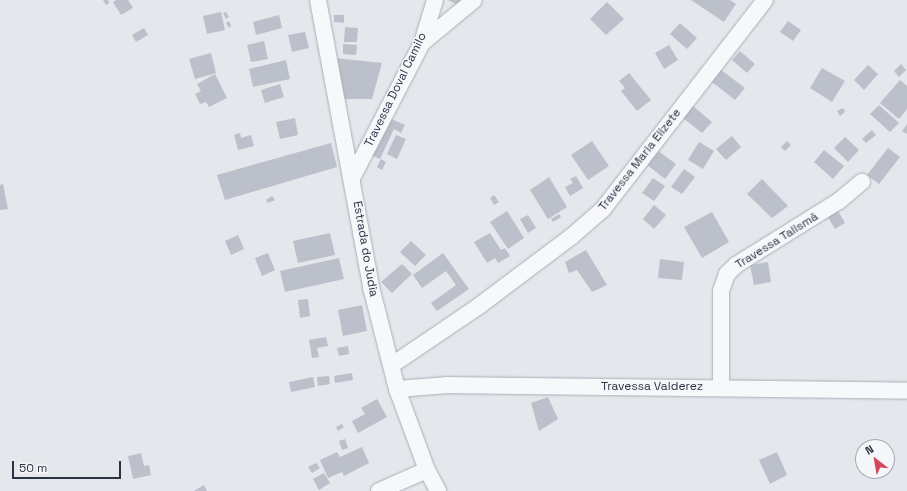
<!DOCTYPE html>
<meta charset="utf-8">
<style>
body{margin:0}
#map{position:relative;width:907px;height:491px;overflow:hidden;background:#e4e7ec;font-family:"Space Grotesk",sans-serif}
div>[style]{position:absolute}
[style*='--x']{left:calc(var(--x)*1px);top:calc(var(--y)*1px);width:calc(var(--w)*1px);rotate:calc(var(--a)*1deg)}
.building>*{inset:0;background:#bbc0ca}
.roads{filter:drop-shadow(0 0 1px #a9aeb7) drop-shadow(0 0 1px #a9aeb7)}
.minor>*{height:16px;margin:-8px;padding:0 8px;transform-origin:8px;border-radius:8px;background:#f7f8fa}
span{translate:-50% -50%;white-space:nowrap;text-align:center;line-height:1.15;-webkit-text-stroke:3px #f4f6f9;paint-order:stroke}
.street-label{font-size:12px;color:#2b3445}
.north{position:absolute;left:855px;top:439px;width:40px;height:40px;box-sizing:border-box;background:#f4f6f9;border:1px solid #a4a8b1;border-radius:50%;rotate:329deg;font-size:11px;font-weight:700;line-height:16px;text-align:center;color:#2b3445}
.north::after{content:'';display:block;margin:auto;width:14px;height:18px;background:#d1495b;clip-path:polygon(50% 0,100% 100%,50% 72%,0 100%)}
.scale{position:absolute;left:12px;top:461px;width:109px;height:18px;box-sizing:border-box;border:2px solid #2b3445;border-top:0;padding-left:5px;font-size:12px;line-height:14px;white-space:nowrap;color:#2b3445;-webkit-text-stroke:3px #f4f6f9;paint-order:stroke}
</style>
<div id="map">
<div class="building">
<i style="clip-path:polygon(103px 0,108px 0,109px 3px,106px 5px)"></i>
<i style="clip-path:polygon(116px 0,128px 0,133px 8px,121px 15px,113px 2px)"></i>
<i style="clip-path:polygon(448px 0,462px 0,458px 5px)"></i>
<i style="clip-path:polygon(691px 0,730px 0,736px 4px,724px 22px)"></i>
<i style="clip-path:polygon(607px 2px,624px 19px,606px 35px,590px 19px)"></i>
<i style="clip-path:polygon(221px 12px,225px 30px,207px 34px,203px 16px)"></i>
<i style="clip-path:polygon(226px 12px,229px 17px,226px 19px,223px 13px)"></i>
<i style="clip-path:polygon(279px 15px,282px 28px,256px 35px,253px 22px)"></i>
<i style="clip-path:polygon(334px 15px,344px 15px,344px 23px,334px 22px)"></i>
<i style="clip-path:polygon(229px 21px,231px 26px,229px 28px,226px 23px)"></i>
<i style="clip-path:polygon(788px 21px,801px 30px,793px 41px,780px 32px)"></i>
<i style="clip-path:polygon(680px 23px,697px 38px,687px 49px,670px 34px)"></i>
<i style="clip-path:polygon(345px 27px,358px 28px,357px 42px,344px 42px)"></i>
<i style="clip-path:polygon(144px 28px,148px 35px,136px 42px,132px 35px)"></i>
<i style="clip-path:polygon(305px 32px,309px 48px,292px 52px,288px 35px)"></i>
<i style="clip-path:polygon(264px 41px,268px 59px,251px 62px,247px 45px)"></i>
<i style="clip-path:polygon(343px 44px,357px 45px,356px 55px,343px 54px)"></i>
<i style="clip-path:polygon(669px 45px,678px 60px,664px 69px,655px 53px)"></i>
<i style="clip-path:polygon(740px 51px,755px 64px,747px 73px,732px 60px)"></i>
<i style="clip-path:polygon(211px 53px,216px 73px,195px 79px,189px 59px)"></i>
<i style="clip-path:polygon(335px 58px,382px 63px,372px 99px,343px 99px)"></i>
<i style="clip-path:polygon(286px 60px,290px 79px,253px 87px,249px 69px)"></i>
<i style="clip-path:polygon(901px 64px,906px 70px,899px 77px,894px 71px)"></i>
<i style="clip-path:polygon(868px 65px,878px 74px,864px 90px,854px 80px)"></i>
<i style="clip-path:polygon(822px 68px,845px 81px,832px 102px,810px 88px)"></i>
<i style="clip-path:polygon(721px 70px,745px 88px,735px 100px,712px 82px)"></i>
<i style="clip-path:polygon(629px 73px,651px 100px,637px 111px,621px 91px,625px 88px,619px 81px)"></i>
<i style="clip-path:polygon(215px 74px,227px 98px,209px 107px,206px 102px,200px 104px,195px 94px,201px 91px,197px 84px)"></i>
<i style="clip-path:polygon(900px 80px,907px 86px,907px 109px,899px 119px,880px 103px)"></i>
<i style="clip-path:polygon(280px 84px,284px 97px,265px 103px,261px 90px)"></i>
<i style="clip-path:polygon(879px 105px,899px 123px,890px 132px,870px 114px)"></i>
<i style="clip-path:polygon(693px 106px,712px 122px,702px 133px,683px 118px)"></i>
<i style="clip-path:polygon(843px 108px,845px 112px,840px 116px,837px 111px)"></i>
<i style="clip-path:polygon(387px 117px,405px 125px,401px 133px,394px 129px,380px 159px,369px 154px)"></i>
<i style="clip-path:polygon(295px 118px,298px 135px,280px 139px,276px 122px)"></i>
<i style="clip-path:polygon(907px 124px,907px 134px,902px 131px)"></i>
<i style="clip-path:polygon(872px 130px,876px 135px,866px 143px,862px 139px)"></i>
<i style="clip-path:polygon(240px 133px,241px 138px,251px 135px,254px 146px,238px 150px,234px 135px)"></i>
<i style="clip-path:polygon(396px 135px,406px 139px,397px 159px,387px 154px)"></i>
<i style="clip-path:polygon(732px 136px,741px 147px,726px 160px,716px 149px)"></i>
<i style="clip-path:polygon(845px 137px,859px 150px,848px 162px,834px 148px)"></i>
<i style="clip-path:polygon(592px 141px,609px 166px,588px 180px,571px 155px)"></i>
<i style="clip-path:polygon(787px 141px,791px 145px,785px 151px,781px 147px)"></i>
<i style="clip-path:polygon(699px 142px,714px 151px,703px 169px,688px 160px)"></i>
<i style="clip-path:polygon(331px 143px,337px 167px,225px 200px,217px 175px)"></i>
<i style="clip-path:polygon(888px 148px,900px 157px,879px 184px,867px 175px)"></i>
<i style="clip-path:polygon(657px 150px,676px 164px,665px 179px,646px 164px)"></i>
<i style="clip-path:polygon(824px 150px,844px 166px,833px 179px,814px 162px)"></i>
<i style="clip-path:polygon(381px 159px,386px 162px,382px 170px,377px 167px)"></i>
<i style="clip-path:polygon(684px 169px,695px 177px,682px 194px,671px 187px)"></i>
<i style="clip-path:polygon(576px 176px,583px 188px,570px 196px,565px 187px,573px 183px,570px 179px)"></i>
<i style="clip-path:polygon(549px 177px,567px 207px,548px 219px,530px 190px)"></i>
<i style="clip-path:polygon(653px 178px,665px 186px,654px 201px,642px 193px)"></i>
<i style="clip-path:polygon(762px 179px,788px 206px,772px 218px,747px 194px)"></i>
<i style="clip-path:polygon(3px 184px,8px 209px,0 210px,0 185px)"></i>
<i style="clip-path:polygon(494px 195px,499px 202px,494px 205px,490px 198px)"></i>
<i style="clip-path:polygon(272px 196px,275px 200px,268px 203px,266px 200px)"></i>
<i style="clip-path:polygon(654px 205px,666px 215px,654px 229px,643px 219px)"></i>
<i style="clip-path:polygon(836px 208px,845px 223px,835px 229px,826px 214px)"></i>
<i style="clip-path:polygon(507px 211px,524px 238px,508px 249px,490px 222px)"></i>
<i style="clip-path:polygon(712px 212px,729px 242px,702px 258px,684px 227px)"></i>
<i style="clip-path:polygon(559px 214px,561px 217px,553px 222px,551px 219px)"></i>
<i style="clip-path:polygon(528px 215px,536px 228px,528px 233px,520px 219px)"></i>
<i style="clip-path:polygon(330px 233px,335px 255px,298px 263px,293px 241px)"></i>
<i style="clip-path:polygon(490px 233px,501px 250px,505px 248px,510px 256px,498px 263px,495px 258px,487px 263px,474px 242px)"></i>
<i style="clip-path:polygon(238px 235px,244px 249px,231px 255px,225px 241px)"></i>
<i style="clip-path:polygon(411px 241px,426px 255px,415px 266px,400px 252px)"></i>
<i style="clip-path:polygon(586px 250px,607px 285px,592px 292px,577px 270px,569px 273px,565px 262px)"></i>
<i style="clip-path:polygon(268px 253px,275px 270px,262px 276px,255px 258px)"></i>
<i style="clip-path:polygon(443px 253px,469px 289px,437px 311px,431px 303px,456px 285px,446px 271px,422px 288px,413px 275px)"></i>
<i style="clip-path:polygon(339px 258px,344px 279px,285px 292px,280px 271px)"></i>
<i style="clip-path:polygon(660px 259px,684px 262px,682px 280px,658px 278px)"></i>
<i style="clip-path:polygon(768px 262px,771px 282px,754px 285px,750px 265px)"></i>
<i style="clip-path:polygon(402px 264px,412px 274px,392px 293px,381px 282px)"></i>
<i style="clip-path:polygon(308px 299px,310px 316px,300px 318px,298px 300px)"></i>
<i style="clip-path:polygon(362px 305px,367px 331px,343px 336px,338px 310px)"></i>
<i style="clip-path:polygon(326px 337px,328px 346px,317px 348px,319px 357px,312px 358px,309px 340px)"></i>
<i style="clip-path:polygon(348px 346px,349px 354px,339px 356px,337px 348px)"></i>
<i style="clip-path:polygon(352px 373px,353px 380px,335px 383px,334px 376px)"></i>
<i style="clip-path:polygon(329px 376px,330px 384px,318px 386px,317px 377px)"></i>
<i style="clip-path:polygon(313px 377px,315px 387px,291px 392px,289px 382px)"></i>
<i style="clip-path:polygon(548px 397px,558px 419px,539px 431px,531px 403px)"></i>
<i style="clip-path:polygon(377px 399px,387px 417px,358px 433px,352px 421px,365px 414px,361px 408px)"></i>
<i style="clip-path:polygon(342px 424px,344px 427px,338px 431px,336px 427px)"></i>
<i style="clip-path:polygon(345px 439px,348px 448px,342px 450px,339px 441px)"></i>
<i style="clip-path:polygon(362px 447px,369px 463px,344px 476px,342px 472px,328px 478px,320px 460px,337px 452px,340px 457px)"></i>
<i style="clip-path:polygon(777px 452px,787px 475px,770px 484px,759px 460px)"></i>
<i style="clip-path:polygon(141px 453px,144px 466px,149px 465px,151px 475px,133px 479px,128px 456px)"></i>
<i style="clip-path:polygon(316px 463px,320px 468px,312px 473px,308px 467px)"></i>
<i style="clip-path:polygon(324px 473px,330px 483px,319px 490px,313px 479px)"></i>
<i style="clip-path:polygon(204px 485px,207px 491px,194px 491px)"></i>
</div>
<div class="roads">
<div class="minor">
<i style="--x:318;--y:0;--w:292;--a:79.5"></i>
<i style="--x:371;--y:287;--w:105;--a:75.7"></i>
<i style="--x:397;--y:389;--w:86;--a:69.7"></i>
<i style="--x:427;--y:470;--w:24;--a:62"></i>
<i style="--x:422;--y:43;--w:67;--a:-39.6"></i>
<i style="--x:352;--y:178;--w:152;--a:-62.6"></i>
<i style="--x:422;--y:43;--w:45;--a:-73.2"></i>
<i style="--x:392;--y:365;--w:105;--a:-34.1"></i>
<i style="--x:479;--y:306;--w:115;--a:-36.9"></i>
<i style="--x:571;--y:237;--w:43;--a:-41.2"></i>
<i style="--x:603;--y:209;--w:264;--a:-52.2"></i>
<i style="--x:721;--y:388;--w:97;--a:-90"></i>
<i style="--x:721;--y:291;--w:18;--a:-71"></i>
<i style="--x:727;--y:274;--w:13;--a:-45"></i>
<i style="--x:736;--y:265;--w:121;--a:-31.9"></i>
<i style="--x:839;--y:201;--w:30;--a:-40"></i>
<i style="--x:397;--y:389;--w:51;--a:-4.5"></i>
<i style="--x:448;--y:385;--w:459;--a:0.7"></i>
<i style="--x:379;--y:491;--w:52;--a:-23.6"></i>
</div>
</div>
<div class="street-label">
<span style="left:396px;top:90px;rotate:-64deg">Travessa Doval Camilo</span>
<span style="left:640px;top:160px;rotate:-52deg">Travessa Maria Elizete</span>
<span style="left:777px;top:241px;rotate:-32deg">Travessa Talismã</span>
<span style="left:365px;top:249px;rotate:80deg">Estrada do Judia</span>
<span style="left:652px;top:387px">Travessa Valderez</span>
</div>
<div class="north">N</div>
<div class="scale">50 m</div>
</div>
